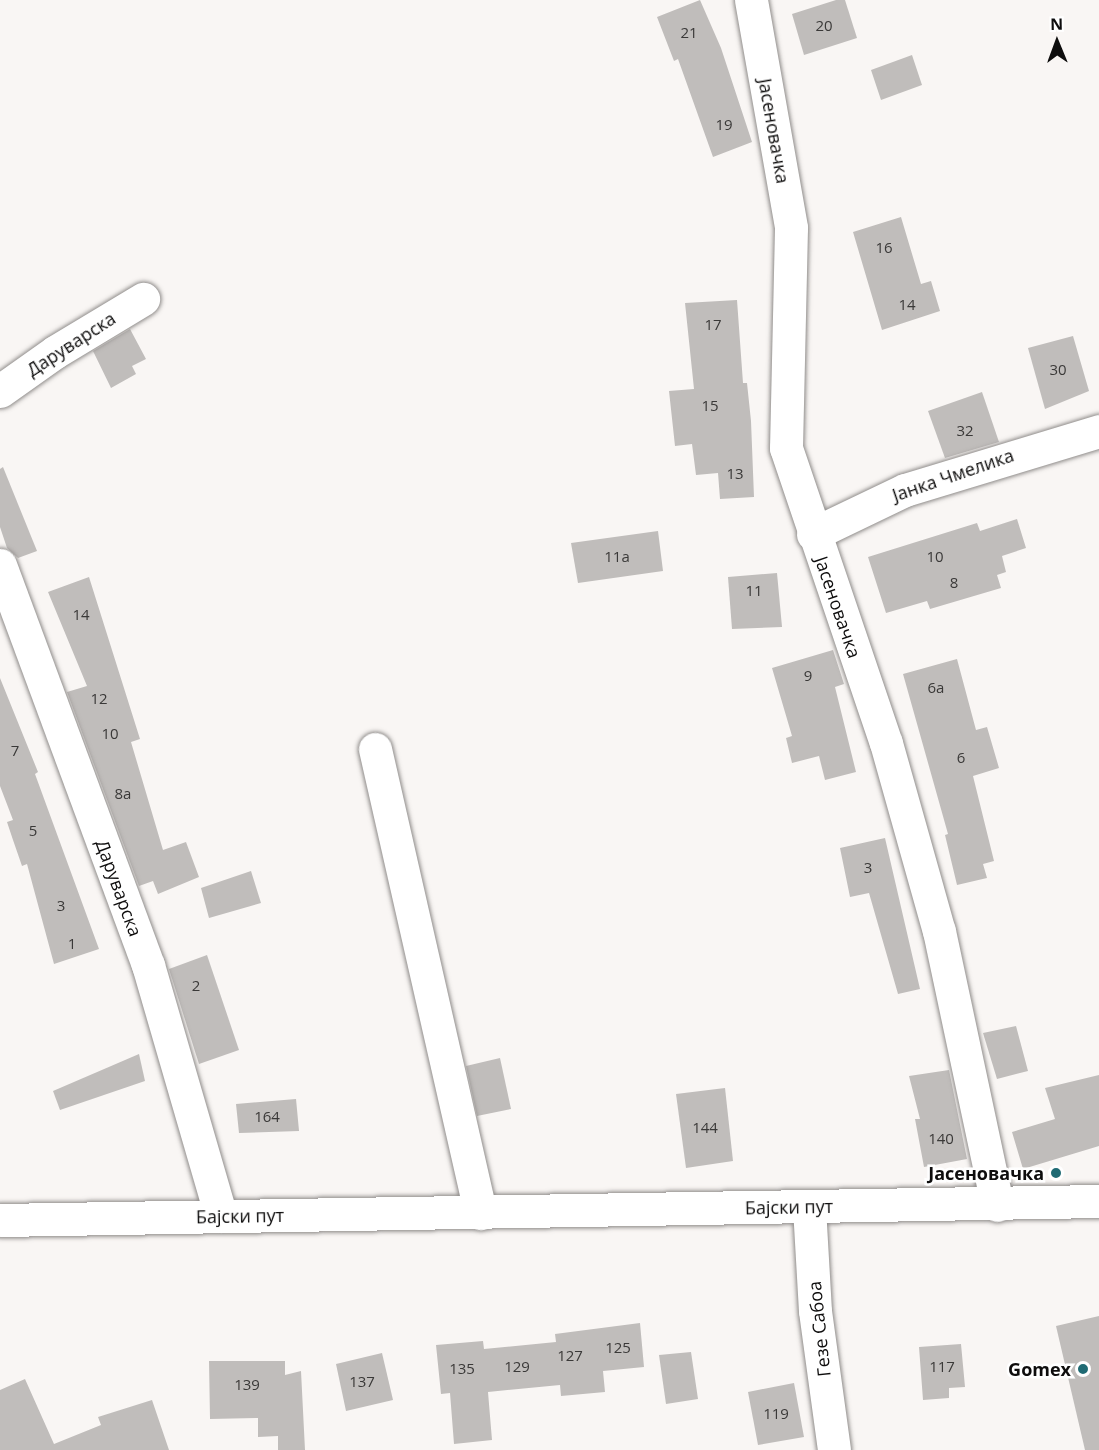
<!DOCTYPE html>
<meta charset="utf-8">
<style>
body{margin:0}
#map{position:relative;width:1099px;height:1450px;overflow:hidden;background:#f9f6f4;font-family:"Open Sans",sans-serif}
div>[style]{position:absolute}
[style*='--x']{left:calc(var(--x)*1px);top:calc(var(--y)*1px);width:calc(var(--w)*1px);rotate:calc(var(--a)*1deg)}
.building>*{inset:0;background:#c0bdbb}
.roads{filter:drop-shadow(0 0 2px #908d8b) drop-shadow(0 0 2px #908d8b)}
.minor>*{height:33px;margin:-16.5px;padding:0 16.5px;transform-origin:16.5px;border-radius:16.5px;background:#fff}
.dots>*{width:16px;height:16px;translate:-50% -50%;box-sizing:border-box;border:3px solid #fff;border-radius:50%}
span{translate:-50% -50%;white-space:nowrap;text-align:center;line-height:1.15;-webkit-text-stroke:5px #fff;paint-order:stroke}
.number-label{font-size:15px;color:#3a3938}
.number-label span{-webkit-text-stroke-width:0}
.street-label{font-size:18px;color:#0e0d0d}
.poi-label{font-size:18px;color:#0e0d0d;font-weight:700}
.right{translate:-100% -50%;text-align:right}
.north{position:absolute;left:1027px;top:12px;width:60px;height:60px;-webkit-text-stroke:4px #fff;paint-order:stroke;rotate:359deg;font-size:16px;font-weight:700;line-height:24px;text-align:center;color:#0e0d0d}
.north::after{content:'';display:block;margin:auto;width:21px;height:27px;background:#0e0d0d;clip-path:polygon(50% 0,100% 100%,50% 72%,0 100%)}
</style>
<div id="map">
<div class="building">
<i style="clip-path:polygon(700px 0,721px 48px,752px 142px,713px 157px,678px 59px,674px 61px,657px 17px)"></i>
<i style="clip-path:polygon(836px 0,845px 0,857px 38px,804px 55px,792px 14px)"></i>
<i style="clip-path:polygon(912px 55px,922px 85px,881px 100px,871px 70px)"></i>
<i style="clip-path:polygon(901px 217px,921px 284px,931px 281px,940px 311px,882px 330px,853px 232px)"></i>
<i style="clip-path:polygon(737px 300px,743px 383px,747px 383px,751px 421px,754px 497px,720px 499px,718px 473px,696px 475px,692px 444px,675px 446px,669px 391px,694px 389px,685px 303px)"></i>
<i style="clip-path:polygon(130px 329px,146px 359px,132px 366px,136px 374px,111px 388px,93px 351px)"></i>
<i style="clip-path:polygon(1073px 336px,1089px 391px,1045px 409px,1028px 348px)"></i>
<i style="clip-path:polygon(982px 392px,999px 442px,945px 458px,928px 411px)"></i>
<i style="clip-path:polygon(3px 467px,37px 551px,18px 558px,7px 548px,0 527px,0 469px)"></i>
<i style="clip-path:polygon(1017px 519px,1026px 548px,1002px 556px,1006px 572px,997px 575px,1001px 588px,930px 609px,927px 601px,886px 613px,868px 557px,977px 523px,980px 531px)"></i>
<i style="clip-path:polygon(658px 531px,663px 571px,578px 583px,571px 543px)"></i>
<i style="clip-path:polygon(777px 573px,782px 627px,732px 629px,728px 577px)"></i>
<i style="clip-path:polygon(89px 577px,140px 739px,131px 742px,163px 850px,186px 842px,199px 877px,158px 894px,153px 881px,139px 886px,67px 692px,87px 686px,48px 592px)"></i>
<i style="clip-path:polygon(833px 650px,844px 684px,835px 687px,856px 772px,825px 780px,819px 756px,792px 763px,786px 738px,792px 736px,772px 668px)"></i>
<i style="clip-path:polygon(957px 659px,976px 730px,987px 727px,999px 768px,973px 776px,994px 861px,983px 864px,987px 878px,957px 885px,945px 835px,948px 834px,903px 674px)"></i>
<i style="clip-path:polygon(0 678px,38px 772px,35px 774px,99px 949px,54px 964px,27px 864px,22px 866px,13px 840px,7px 822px,13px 820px,0 786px)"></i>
<i style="clip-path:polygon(885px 838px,920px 989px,898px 994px,869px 893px,850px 897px,840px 848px)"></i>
<i style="clip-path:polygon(251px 871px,261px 903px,209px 918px,201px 888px)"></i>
<i style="clip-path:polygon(207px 955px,239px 1050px,199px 1064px,169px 969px)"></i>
<i style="clip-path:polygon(1016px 1026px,1028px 1071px,997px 1079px,983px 1033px)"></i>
<i style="clip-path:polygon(139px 1054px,145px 1081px,60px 1110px,53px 1091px)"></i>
<i style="clip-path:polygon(500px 1058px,511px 1109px,477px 1116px,466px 1066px)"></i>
<i style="clip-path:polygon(949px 1070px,967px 1159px,924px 1167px,915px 1119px,920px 1119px,909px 1076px)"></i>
<i style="clip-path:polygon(1099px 1075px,1099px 1146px,1023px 1169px,1012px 1132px,1055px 1119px,1045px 1088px)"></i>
<i style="clip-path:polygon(725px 1088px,733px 1161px,686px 1168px,676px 1094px)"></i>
<i style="clip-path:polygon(296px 1099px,299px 1131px,239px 1133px,236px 1104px)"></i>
<i style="clip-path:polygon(1099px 1316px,1099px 1450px,1085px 1450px,1056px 1326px)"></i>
<i style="clip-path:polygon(640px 1323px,644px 1367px,603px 1371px,605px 1392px,561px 1396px,560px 1385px,488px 1392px,492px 1440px,454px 1444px,450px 1393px,441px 1394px,436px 1345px,483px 1341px,484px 1349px,556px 1342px,555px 1334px)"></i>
<i style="clip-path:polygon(961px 1344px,965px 1387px,949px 1388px,949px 1398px,923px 1400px,919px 1347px)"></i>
<i style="clip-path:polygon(691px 1352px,698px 1399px,666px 1404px,659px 1355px)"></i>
<i style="clip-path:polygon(382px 1353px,393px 1400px,346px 1411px,336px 1364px)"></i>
<i style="clip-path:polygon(209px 1361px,285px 1361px,285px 1375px,301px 1371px,305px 1450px,278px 1450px,278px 1436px,258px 1437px,258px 1418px,210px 1419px)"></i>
<i style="clip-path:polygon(25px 1379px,54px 1444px,101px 1425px,98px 1417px,152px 1400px,169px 1450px,0 1450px,0 1390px)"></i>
<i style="clip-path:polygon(794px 1383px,804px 1437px,758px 1445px,748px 1392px)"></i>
</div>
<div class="roads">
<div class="minor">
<i style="--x:751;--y:0;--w:231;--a:80"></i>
<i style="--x:791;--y:228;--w:220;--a:91.3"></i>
<i style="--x:786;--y:448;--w:311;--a:71.3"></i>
<i style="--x:886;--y:743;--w:195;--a:74.3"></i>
<i style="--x:939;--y:931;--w:280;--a:78"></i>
<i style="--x:0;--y:391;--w:67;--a:-35.3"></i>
<i style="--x:55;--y:352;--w:103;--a:-31.1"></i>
<i style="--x:813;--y:534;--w:102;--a:-25.6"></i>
<i style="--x:905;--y:490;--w:203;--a:-16.9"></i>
<i style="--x:0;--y:565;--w:427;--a:69.7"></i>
<i style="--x:148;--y:965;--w:261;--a:73.8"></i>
<i style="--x:375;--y:749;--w:476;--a:77.2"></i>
<i style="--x:809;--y:1207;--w:104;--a:86.7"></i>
<i style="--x:815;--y:1311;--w:140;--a:82.2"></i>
<i style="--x:0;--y:1220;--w:1099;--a:-0.99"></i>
</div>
</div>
<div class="dots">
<i style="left:1056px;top:1173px;background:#1f6a73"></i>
<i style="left:1083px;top:1369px;background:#1f6a73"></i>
</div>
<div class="number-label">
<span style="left:824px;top:26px">20</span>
<span style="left:689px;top:33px">21</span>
<span style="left:724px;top:125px">19</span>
<span style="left:884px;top:248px">16</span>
<span style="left:907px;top:305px">14</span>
<span style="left:713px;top:325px">17</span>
<span style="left:1058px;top:370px">30</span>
<span style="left:710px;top:406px">15</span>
<span style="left:965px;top:431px">32</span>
<span style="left:735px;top:474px">13</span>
<span style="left:617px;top:557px">11a</span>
<span style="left:935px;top:557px">10</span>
<span style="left:954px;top:583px">8</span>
<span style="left:754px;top:591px">11</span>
<span style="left:81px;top:615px">14</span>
<span style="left:808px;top:676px">9</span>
<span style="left:936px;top:688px">6a</span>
<span style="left:99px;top:699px">12</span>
<span style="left:110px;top:734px">10</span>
<span style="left:15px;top:751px">7</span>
<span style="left:961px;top:758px">6</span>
<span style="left:123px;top:794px">8a</span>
<span style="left:33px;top:831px">5</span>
<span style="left:868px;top:868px">3</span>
<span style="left:61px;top:906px">3</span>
<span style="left:72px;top:944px">1</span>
<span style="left:196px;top:986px">2</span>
<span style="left:267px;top:1117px">164</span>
<span style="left:705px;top:1128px">144</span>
<span style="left:941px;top:1139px">140</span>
<span style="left:618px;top:1348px">125</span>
<span style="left:570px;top:1356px">127</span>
<span style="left:517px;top:1367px">129</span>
<span style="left:942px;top:1367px">117</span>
<span style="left:462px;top:1369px">135</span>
<span style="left:362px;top:1382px">137</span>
<span style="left:247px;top:1385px">139</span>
<span style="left:776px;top:1414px">119</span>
</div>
<div class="street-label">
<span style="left:774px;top:131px;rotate:80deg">Јасеновачка</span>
<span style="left:71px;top:344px;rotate:-33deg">Даруварска</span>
<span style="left:953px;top:475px;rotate:-19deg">Јанка Чмелика</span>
<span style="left:838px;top:607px;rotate:71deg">Јасеновачка</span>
<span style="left:119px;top:888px;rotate:70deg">Даруварска</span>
<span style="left:789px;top:1207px;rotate:-1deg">Бајски пут</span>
<span style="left:240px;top:1216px;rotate:-1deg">Бајски пут</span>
<span style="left:819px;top:1329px;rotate:-96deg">Гезе Сабоа</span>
</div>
<div class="poi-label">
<span class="right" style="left:1044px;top:1173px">Јасеновачка</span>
<span class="right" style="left:1071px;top:1369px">Gomex</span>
</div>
<div class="north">N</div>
</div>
